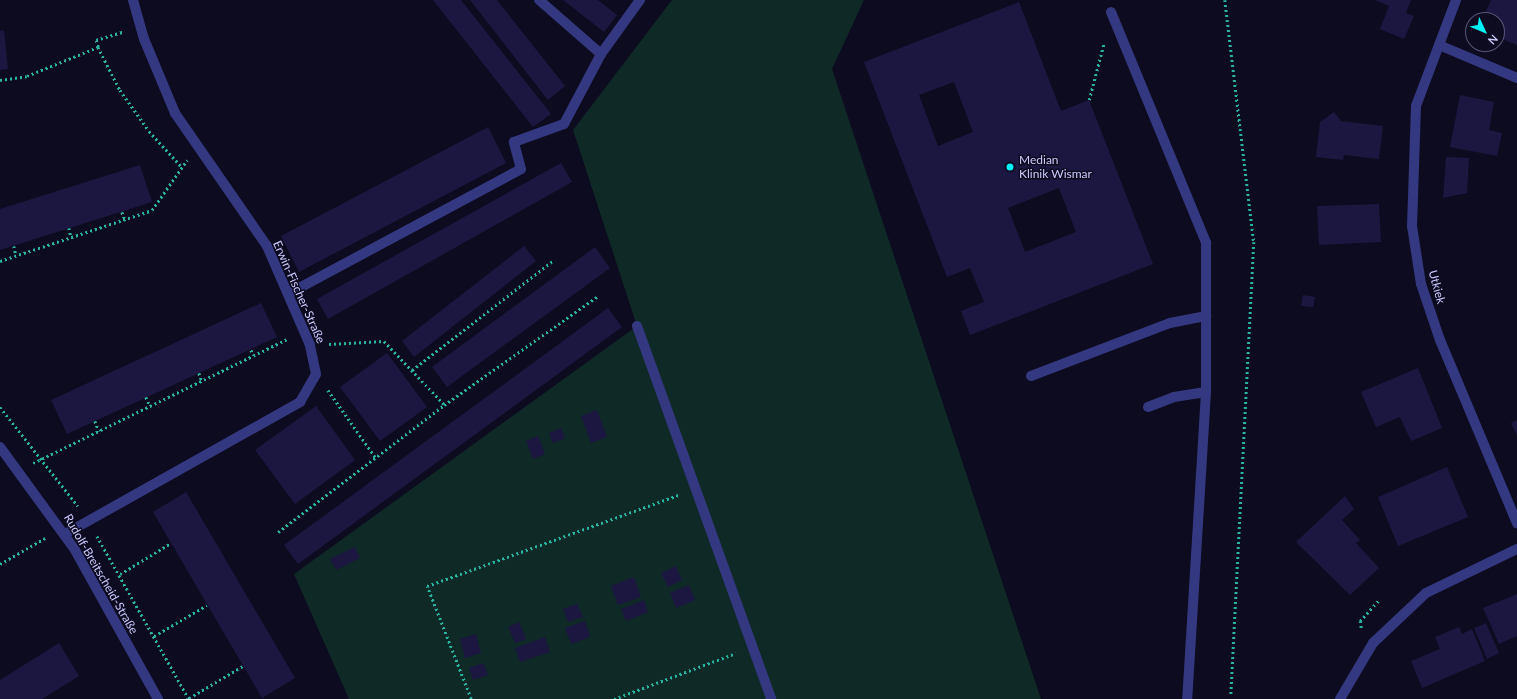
<!DOCTYPE html>
<meta charset="utf-8">
<style>
body{margin:0}
#map{position:relative;width:1517px;height:699px;overflow:hidden;background:#0d0b1f;font-family:Lato,sans-serif}
div>[style]{position:absolute}
[style*='--x']{left:calc(var(--x)*1px);top:calc(var(--y)*1px);width:calc(var(--w)*1px);rotate:calc(var(--a)*1deg)}
.green>*{inset:0;background:#0e2926}
.building>*{inset:0;background:#1c1741}
.path>*{height:2.5px;margin-top:-1.25px;transform-origin:0;background:repeating-linear-gradient(90deg,#28b5a1 0 2px,transparent 0 5px)}
.lane>*{height:10px;margin:-5px;padding:0 5px;transform-origin:5px;border-radius:5px;background:#343880}
.street>*{height:10px;margin:-5px;padding:0 5px;transform-origin:5px;border-radius:5px;background:#343880}
.dots>*{width:11px;height:11px;translate:-50% -50%;box-sizing:border-box;border:2px solid #0d0b1f;border-radius:50%}
span{translate:-50% -50%;white-space:nowrap;text-align:center;line-height:1.15;-webkit-text-stroke:3px #0d0b1f;paint-order:stroke}
.poi-label{font-size:12px;color:#cccaff}
.left{translate:0 -50%;text-align:left}
.street-label{font-size:12px;color:#cccaff}
.north{position:absolute;left:1465px;top:12px;width:40px;height:40px;box-sizing:border-box;background:#0d0b1f;border:1px solid #595779;border-radius:50%;rotate:134deg;font-size:11px;font-weight:700;line-height:16px;text-align:center;color:#cccaff}
.north::after{content:'';display:block;margin:auto;width:14px;height:18px;background:#00f0f5;clip-path:polygon(50% 0,100% 100%,50% 72%,0 100%)}
</style>
<div id="map">
<div class="green">
<i style="clip-path:polygon(672px 0,864px 0,832px 69px,1041px 699px,349px 699px,294px 574px,637px 326px,573px 130px)"></i>
</div>
<div class="building">
<i style="clip-path:polygon(433px 0,461px 0,551px 114px,533px 127px)"></i>
<i style="clip-path:polygon(470px 0,497px 0,565px 86px,548px 100px)"></i>
<i style="clip-path:polygon(563px 0,598px 0,617px 15px,604px 32px)"></i>
<i style="clip-path:polygon(1375px 0,1411px 0,1406px 13px,1414px 16px,1404px 39px,1380px 29px,1389px 6px)"></i>
<i style="clip-path:polygon(1491px 0,1517px 0,1517px 45px,1497px 37px,1497px 20px,1482px 20px)"></i>
<i style="clip-path:polygon(evenodd,1019px 2px,1061px 111px,1089px 100px,1153px 264px,970px 335px,961px 311px,984px 302px,970px 268px,947px 277px,864px 62px,1019px 2px,954px 82px,973px 132px,938px 146px,919px 95px,954px 82px,1019px 2px,1059px 188px,1076px 232px,1025px 252px,1008px 208px,1059px 188px)"></i>
<i style="clip-path:polygon(4px 30px,8px 69px,0 70px,0 31px)"></i>
<i style="clip-path:polygon(1460px 95px,1494px 102px,1489px 130px,1502px 133px,1497px 156px,1450px 147px)"></i>
<i style="clip-path:polygon(1334px 112px,1341px 121px,1383px 126px,1379px 159px,1344px 155px,1343px 160px,1316px 157px,1320px 122px)"></i>
<i style="clip-path:polygon(488px 127px,506px 163px,299px 272px,281px 236px)"></i>
<i style="clip-path:polygon(1446px 157px,1469px 158px,1467px 193px,1443px 198px)"></i>
<i style="clip-path:polygon(561px 163px,572px 182px,328px 319px,317px 299px)"></i>
<i style="clip-path:polygon(140px 165px,152px 202px,0 250px,0 209px)"></i>
<i style="clip-path:polygon(1379px 204px,1381px 242px,1319px 245px,1317px 206px)"></i>
<i style="clip-path:polygon(524px 246px,536px 261px,414px 357px,402px 341px)"></i>
<i style="clip-path:polygon(595px 247px,610px 268px,447px 387px,432px 367px)"></i>
<i style="clip-path:polygon(1303px 295px,1315px 297px,1313px 307px,1301px 306px)"></i>
<i style="clip-path:polygon(261px 303px,277px 337px,67px 434px,51px 400px)"></i>
<i style="clip-path:polygon(608px 308px,622px 327px,298px 564px,284px 545px)"></i>
<i style="clip-path:polygon(387px 353px,427px 407px,380px 441px,340px 387px)"></i>
<i style="clip-path:polygon(1418px 368px,1442px 428px,1411px 441px,1400px 417px,1376px 427px,1361px 392px)"></i>
<i style="clip-path:polygon(316px 406px,355px 460px,295px 504px,255px 450px)"></i>
<i style="clip-path:polygon(597px 410px,607px 437px,591px 443px,581px 416px)"></i>
<i style="clip-path:polygon(1517px 420px,1517px 436px,1511px 423px)"></i>
<i style="clip-path:polygon(561px 428px,565px 438px,553px 443px,549px 433px)"></i>
<i style="clip-path:polygon(538px 436px,545px 454px,533px 459px,526px 441px)"></i>
<i style="clip-path:polygon(1447px 467px,1468px 517px,1398px 546px,1378px 497px)"></i>
<i style="clip-path:polygon(186px 492px,295px 678px,262px 698px,153px 512px)"></i>
<i style="clip-path:polygon(1345px 496px,1354px 509px,1342px 520px,1360px 540px,1356px 543px,1379px 568px,1350px 595px,1296px 542px)"></i>
<i style="clip-path:polygon(355px 547px,360px 558px,336px 570px,330px 559px)"></i>
<i style="clip-path:polygon(676px 566px,682px 580px,668px 587px,661px 573px)"></i>
<i style="clip-path:polygon(634px 577px,641px 597px,618px 605px,611px 586px)"></i>
<i style="clip-path:polygon(689px 585px,695px 600px,676px 608px,670px 593px)"></i>
<i style="clip-path:polygon(1517px 594px,1517px 636px,1499px 644px,1483px 608px)"></i>
<i style="clip-path:polygon(644px 600px,648px 612px,626px 621px,621px 609px)"></i>
<i style="clip-path:polygon(577px 604px,583px 617px,568px 622px,563px 609px)"></i>
<i style="clip-path:polygon(585px 621px,590px 637px,571px 644px,565px 628px)"></i>
<i style="clip-path:polygon(519px 622px,526px 639px,515px 643px,508px 627px)"></i>
<i style="clip-path:polygon(1486px 623px,1499px 653px,1487px 659px,1474px 628px)"></i>
<i style="clip-path:polygon(1459px 627px,1462px 634px,1472px 629px,1485px 661px,1422px 688px,1411px 661px,1440px 649px,1435px 637px)"></i>
<i style="clip-path:polygon(476px 634px,481px 653px,465px 658px,460px 639px)"></i>
<i style="clip-path:polygon(545px 637px,550px 652px,520px 662px,515px 648px)"></i>
<i style="clip-path:polygon(59px 643px,79px 676px,42px 699px,0 699px,0 680px)"></i>
<i style="clip-path:polygon(483px 663px,488px 675px,473px 680px,469px 668px)"></i>
</div>
<div class="path">
<i style="--x:1225;--y:0;--w:244;--a:83.2"></i>
<i style="--x:1254;--y:242;--w:455;--a:92.9"></i>
<i style="--x:98;--y:47;--w:48;--a:62.9"></i>
<i style="--x:120;--y:90;--w:50;--a:54.7"></i>
<i style="--x:149;--y:131;--w:47;--a:47.6"></i>
<i style="--x:0;--y:80;--w:27;--a:-8"></i>
<i style="--x:27;--y:76;--w:77;--a:-22.2"></i>
<i style="--x:98;--y:47;--w:7;--a:-106"></i>
<i style="--x:96;--y:40;--w:28;--a:-17"></i>
<i style="--x:1089;--y:100;--w:59;--a:-75.3"></i>
<i style="--x:122;--y:212;--w:8;--a:67"></i>
<i style="--x:69;--y:228;--w:9;--a:77"></i>
<i style="--x:14;--y:246;--w:9;--a:77"></i>
<i style="--x:0;--y:261;--w:160;--a:-18.5"></i>
<i style="--x:152;--y:210;--w:61;--a:-55"></i>
<i style="--x:329;--y:344;--w:55;--a:-3.1"></i>
<i style="--x:384;--y:341;--w:87;--a:46.4"></i>
<i style="--x:251;--y:350;--w:6;--a:59"></i>
<i style="--x:412;--y:370;--w:180;--a:-37.8"></i>
<i style="--x:199;--y:373;--w:9;--a:69"></i>
<i style="--x:328;--y:390;--w:83;--a:54.8"></i>
<i style="--x:146;--y:397;--w:10;--a:66"></i>
<i style="--x:0;--y:407;--w:126;--a:51.8"></i>
<i style="--x:95;--y:421;--w:11;--a:68"></i>
<i style="--x:33;--y:463;--w:283;--a:-26"></i>
<i style="--x:278;--y:532;--w:209;--a:-37.4"></i>
<i style="--x:444;--y:405;--w:189;--a:-35.3"></i>
<i style="--x:97;--y:536;--w:187;--a:60.6"></i>
<i style="--x:0;--y:564;--w:52;--a:-30"></i>
<i style="--x:120;--y:574;--w:60;--a:-31.3"></i>
<i style="--x:1361;--y:628;--w:7;--a:-98"></i>
<i style="--x:1360;--y:621;--w:30;--a:-48"></i>
<i style="--x:154;--y:636;--w:61;--a:-30.3"></i>
<i style="--x:189;--y:698;--w:63;--a:-30.7"></i>
<i style="--x:471;--y:699;--w:121;--a:-111.3"></i>
<i style="--x:427;--y:586;--w:268;--a:-19.9"></i>
<i style="--x:614;--y:699;--w:130;--a:-20.7"></i>
</div>
<div class="lane">
<i style="--x:1111;--y:12;--w:250;--a:67.6"></i>
<i style="--x:1206;--y:243;--w:149;--a:90"></i>
<i style="--x:1206;--y:392;--w:308;--a:93.5"></i>
<i style="--x:1439;--y:45;--w:85;--a:22.9"></i>
<i style="--x:601;--y:54;--w:67;--a:-54.2"></i>
<i style="--x:288;--y:294;--w:264;--a:-28.2"></i>
<i style="--x:521;--y:169;--w:28;--a:-105"></i>
<i style="--x:514;--y:142;--w:53;--a:-19.8"></i>
<i style="--x:564;--y:124;--w:79;--a:-62.1"></i>
<i style="--x:601;--y:54;--w:82;--a:-138.9"></i>
<i style="--x:637;--y:326;--w:396;--a:70.2"></i>
<i style="--x:1031;--y:376;--w:149;--a:-20.9"></i>
<i style="--x:1170;--y:323;--w:37;--a:-11"></i>
<i style="--x:1148;--y:407;--w:28;--a:-21"></i>
<i style="--x:1174;--y:397;--w:32;--a:-9"></i>
</div>
<div class="street">
<i style="--x:1456;--y:0;--w:113;--a:110.7"></i>
<i style="--x:1416;--y:106;--w:120;--a:91.9"></i>
<i style="--x:1412;--y:226;--w:59;--a:81.2"></i>
<i style="--x:1421;--y:284;--w:59;--a:71.3"></i>
<i style="--x:1440;--y:340;--w:199;--a:67.2"></i>
<i style="--x:0;--y:447;--w:127;--a:53.9"></i>
<i style="--x:75;--y:550;--w:171;--a:60.9"></i>
<i style="--x:65;--y:534;--w:270;--a:-29.3"></i>
<i style="--x:300;--y:402;--w:32;--a:-60"></i>
<i style="--x:316;--y:374;--w:30;--a:-102"></i>
<i style="--x:310;--y:345;--w:108;--a:-113.5"></i>
<i style="--x:267;--y:246;--w:162;--a:-124.7"></i>
<i style="--x:175;--y:113;--w:80;--a:-112.7"></i>
<i style="--x:144;--y:39;--w:41;--a:-105.8"></i>
<i style="--x:1340;--y:699;--w:65;--a:-59.5"></i>
<i style="--x:1373;--y:643;--w:73;--a:-43.3"></i>
<i style="--x:1426;--y:593;--w:101;--a:-25.8"></i>
</div>
<div class="dots">
<i style="left:1010px;top:167px;background:#00f0f5"></i>
</div>
<div class="poi-label">
<span class="left" style="left:1019px;top:167px">Median<br>Klinik Wismar</span>
</div>
<div class="street-label">
<span style="left:1437px;top:287px;rotate:75deg">Utkiek</span>
<span style="left:299px;top:292px;rotate:66deg">Erwin-Fischer-Straße</span>
<span style="left:101px;top:574px;rotate:60deg">Rudolf-Breitscheid-Straße</span>
</div>
<div class="north">N</div>
</div>
